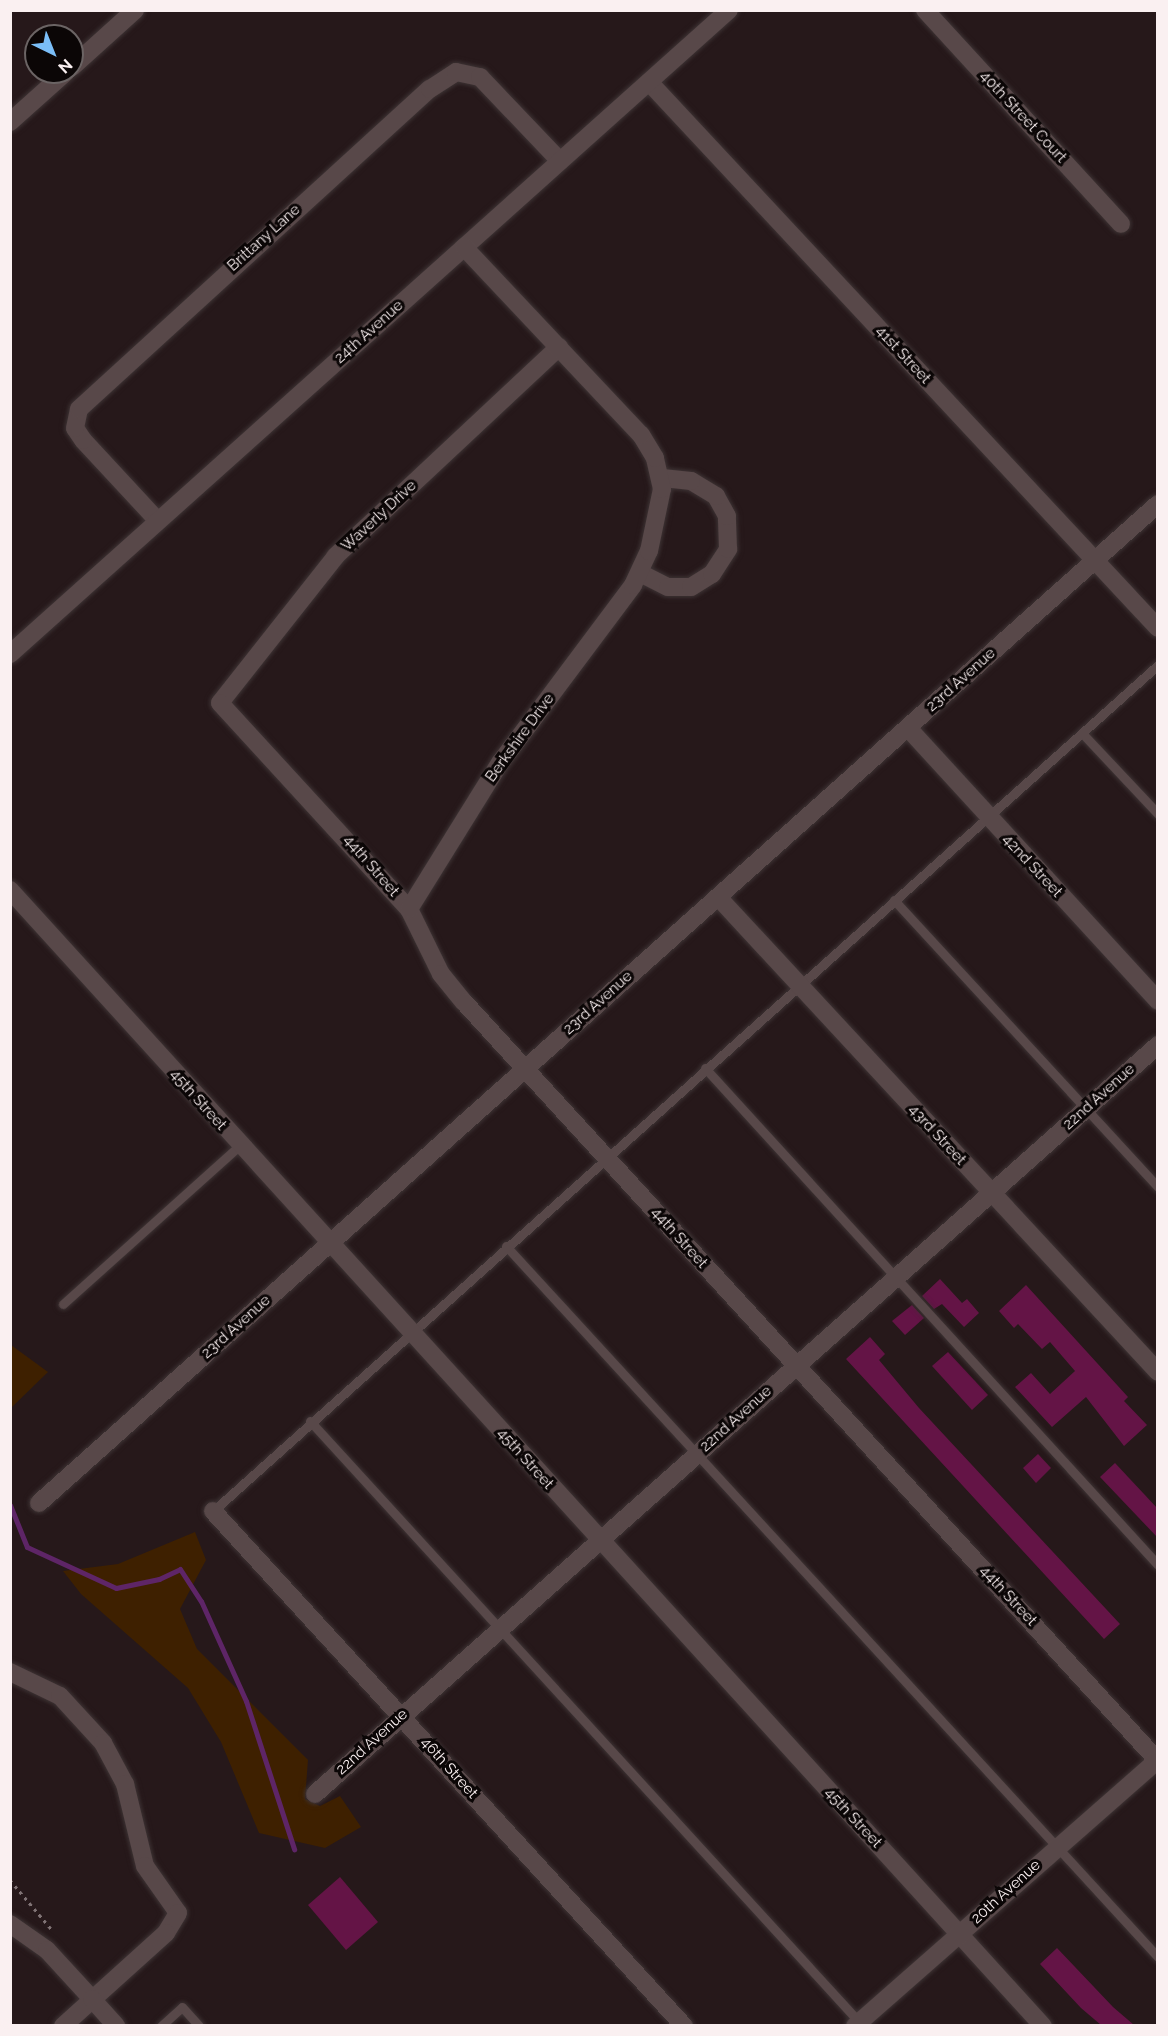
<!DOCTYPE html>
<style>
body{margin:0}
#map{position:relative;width:1168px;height:2036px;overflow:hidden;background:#26181a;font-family:Raleway,sans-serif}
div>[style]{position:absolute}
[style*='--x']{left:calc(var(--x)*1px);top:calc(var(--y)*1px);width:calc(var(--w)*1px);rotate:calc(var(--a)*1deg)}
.green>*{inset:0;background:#3e2000}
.stream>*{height:5px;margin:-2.5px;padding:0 2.5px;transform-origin:2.5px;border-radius:2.5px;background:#5e2567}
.building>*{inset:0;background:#641446}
.path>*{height:3px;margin-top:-1.5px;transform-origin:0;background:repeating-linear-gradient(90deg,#807375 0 3px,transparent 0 7.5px)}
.roads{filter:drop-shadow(0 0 2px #3d3334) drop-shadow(0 0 2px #3d3334)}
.service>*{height:9px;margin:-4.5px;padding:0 4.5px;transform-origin:4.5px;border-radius:4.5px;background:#584849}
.minor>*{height:18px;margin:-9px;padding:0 9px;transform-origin:9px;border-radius:9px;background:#584849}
.tertiary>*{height:18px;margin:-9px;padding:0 9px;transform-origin:9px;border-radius:9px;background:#584849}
span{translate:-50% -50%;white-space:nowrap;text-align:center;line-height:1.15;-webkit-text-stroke:6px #0b0606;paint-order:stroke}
.street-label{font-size:15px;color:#faf0f1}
.frame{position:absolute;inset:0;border:12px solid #faf0f1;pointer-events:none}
.north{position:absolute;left:24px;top:24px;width:60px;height:60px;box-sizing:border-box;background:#0b0606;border:2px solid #6b6464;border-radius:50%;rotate:137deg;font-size:16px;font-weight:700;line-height:24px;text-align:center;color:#faf0f1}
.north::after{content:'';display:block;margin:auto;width:21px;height:27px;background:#7bbef8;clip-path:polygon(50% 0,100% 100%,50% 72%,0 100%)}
</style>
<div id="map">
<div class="green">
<i style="clip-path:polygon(11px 1345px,48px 1372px,11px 1408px)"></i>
<i style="clip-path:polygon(195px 1532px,206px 1560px,180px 1609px,197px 1649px,308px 1760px,305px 1799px,320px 1806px,340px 1796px,361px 1827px,325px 1848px,259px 1833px,221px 1742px,188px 1688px,81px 1594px,63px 1571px,118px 1564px)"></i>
</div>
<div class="stream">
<i style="--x:10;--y:1505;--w:45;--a:68"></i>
<i style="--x:27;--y:1547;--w:98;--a:24.7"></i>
<i style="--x:116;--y:1588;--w:44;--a:-11.8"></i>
<i style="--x:159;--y:1579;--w:23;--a:-25"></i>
<i style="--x:180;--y:1569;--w:38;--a:57"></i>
<i style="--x:201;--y:1601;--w:110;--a:65.8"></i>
<i style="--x:246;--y:1701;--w:156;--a:72"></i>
</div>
<div class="building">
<i style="clip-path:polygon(940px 1279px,962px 1303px,967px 1299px,979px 1313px,964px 1327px,942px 1304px,934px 1309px,922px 1296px)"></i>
<i style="clip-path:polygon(1026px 1285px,1128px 1397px,1124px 1401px,1147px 1425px,1124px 1446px,1086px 1397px,1052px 1427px,1015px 1387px,1031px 1373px,1050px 1394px,1075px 1371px,1050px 1342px,1042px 1349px,1018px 1324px,1014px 1328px,999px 1311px)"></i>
<i style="clip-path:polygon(912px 1305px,924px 1318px,905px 1335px,892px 1321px)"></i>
<i style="clip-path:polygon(870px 1337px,885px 1354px,879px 1360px,919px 1408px,1120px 1624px,1104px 1639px,846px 1359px)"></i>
<i style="clip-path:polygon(948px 1352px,988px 1395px,972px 1410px,932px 1366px)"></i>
<i style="clip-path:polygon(1038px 1454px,1051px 1468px,1036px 1483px,1023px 1468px)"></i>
<i style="clip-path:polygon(1115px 1463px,1158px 1509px,1158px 1538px,1100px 1477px)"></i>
<i style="clip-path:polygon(340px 1877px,378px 1922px,346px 1950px,308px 1905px)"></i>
<i style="clip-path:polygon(1057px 1948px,1113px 2007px,1134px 2025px,1101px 2025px,1081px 2008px,1040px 1964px)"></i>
</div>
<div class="path">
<i style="--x:10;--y:1880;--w:67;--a:49.9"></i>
</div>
<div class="roads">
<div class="service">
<i style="--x:1082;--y:733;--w:111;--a:46.8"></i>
<i style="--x:894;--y:900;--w:390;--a:47.4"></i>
<i style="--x:705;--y:1068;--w:672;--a:47.65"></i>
<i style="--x:506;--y:1246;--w:965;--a:47.48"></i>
<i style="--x:63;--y:1304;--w:237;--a:-41.9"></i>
<i style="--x:310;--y:1421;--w:817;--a:47.58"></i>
<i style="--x:213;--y:1511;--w:1268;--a:-41.84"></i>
<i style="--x:161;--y:2026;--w:28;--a:-42"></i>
<i style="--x:182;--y:2007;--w:25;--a:48"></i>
</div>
<div class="minor">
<i style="--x:925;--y:10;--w:290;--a:47.5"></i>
<i style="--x:72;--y:67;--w:85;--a:-42.1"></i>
<i style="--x:649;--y:82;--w:746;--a:47.01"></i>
<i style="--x:10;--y:122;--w:75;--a:-41.8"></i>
<i style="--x:559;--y:347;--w:306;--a:136.9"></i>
<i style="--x:336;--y:556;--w:187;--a:128.3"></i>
<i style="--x:220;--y:703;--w:280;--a:47.5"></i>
<i style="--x:409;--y:909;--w:72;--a:63.8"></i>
<i style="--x:441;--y:974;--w:36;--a:51"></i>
<i style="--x:464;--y:1002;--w:1028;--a:47.56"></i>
<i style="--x:158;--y:521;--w:110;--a:-132.8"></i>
<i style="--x:83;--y:440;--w:14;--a:-124"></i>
<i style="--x:75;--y:428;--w:19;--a:-78"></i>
<i style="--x:79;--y:409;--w:475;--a:-42.4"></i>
<i style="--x:430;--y:89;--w:31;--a:-33"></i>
<i style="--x:456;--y:72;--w:25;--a:12"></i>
<i style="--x:480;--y:77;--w:116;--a:46.4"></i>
<i style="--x:640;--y:573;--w:31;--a:27"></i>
<i style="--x:668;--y:587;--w:23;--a:0"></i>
<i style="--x:691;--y:587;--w:25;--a:-32"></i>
<i style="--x:712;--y:574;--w:30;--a:-57"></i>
<i style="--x:728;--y:549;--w:33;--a:-92"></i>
<i style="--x:727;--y:516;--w:23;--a:-119"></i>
<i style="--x:716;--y:496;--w:29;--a:-149"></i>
<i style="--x:691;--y:481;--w:31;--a:-174"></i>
<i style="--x:10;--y:654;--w:965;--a:-41.85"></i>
<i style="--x:908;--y:728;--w:370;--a:47.5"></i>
<i style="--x:10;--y:890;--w:1535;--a:47.72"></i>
<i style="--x:718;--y:897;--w:647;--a:47.19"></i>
<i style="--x:409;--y:909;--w:172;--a:-58.1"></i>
<i style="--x:500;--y:763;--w:222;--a:-53.2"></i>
<i style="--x:633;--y:585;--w:38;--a:-65"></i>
<i style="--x:649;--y:551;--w:63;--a:-78.2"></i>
<i style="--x:662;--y:489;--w:32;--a:-103"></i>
<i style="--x:655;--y:458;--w:27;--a:-121"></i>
<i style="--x:641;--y:435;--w:258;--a:-133.3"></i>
<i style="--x:39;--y:1503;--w:1500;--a:-41.76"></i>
<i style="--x:213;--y:1511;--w:698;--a:47.56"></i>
<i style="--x:10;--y:1672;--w:55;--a:25.6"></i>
<i style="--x:60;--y:1696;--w:64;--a:47.5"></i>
<i style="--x:103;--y:1743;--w:47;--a:61.8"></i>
<i style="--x:125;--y:1784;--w:84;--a:76.3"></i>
<i style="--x:145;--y:1866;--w:57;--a:54.9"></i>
<i style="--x:178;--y:1913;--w:23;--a:121"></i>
<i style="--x:166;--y:1933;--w:139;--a:137.9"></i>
<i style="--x:315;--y:1794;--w:1128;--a:-41.62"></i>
<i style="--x:10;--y:1924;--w:45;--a:35.1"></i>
<i style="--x:47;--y:1950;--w:67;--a:47.4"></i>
<i style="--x:855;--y:2026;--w:403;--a:-41.3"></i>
</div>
<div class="tertiary">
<i style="--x:92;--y:1999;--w:36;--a:48"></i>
</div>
</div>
<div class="street-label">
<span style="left:1023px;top:117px;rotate:47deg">40th Street Court</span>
<span style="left:264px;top:238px;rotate:-42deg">Brittany Lane</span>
<span style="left:369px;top:332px;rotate:-42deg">24th Avenue</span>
<span style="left:903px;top:355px;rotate:47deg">41st Street</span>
<span style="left:379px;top:516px;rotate:-43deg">Waverly Drive</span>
<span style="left:961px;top:680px;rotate:-42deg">23rd Avenue</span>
<span style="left:520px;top:738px;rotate:-54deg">Berkshire Drive</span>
<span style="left:371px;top:866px;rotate:49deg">44th Street</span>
<span style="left:1032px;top:866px;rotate:47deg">42nd Street</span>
<span style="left:598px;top:1003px;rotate:-42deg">23rd Avenue</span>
<span style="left:1099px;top:1097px;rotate:-42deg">22nd Avenue</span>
<span style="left:198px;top:1100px;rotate:48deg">45th Street</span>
<span style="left:937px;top:1135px;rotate:47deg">43rd Street</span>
<span style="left:679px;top:1238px;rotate:48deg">44th Street</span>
<span style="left:236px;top:1327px;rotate:-42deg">23rd Avenue</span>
<span style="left:736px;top:1419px;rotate:-42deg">22nd Avenue</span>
<span style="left:525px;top:1459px;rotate:48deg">45th Street</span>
<span style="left:1008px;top:1596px;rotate:47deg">44th Street</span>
<span style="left:372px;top:1742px;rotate:-42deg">22nd Avenue</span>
<span style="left:449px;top:1768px;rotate:48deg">46th Street</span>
<span style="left:853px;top:1818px;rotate:47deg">45th Street</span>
<span style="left:1006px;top:1892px;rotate:-42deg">20th Avenue</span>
</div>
<div class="frame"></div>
<div class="north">N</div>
</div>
